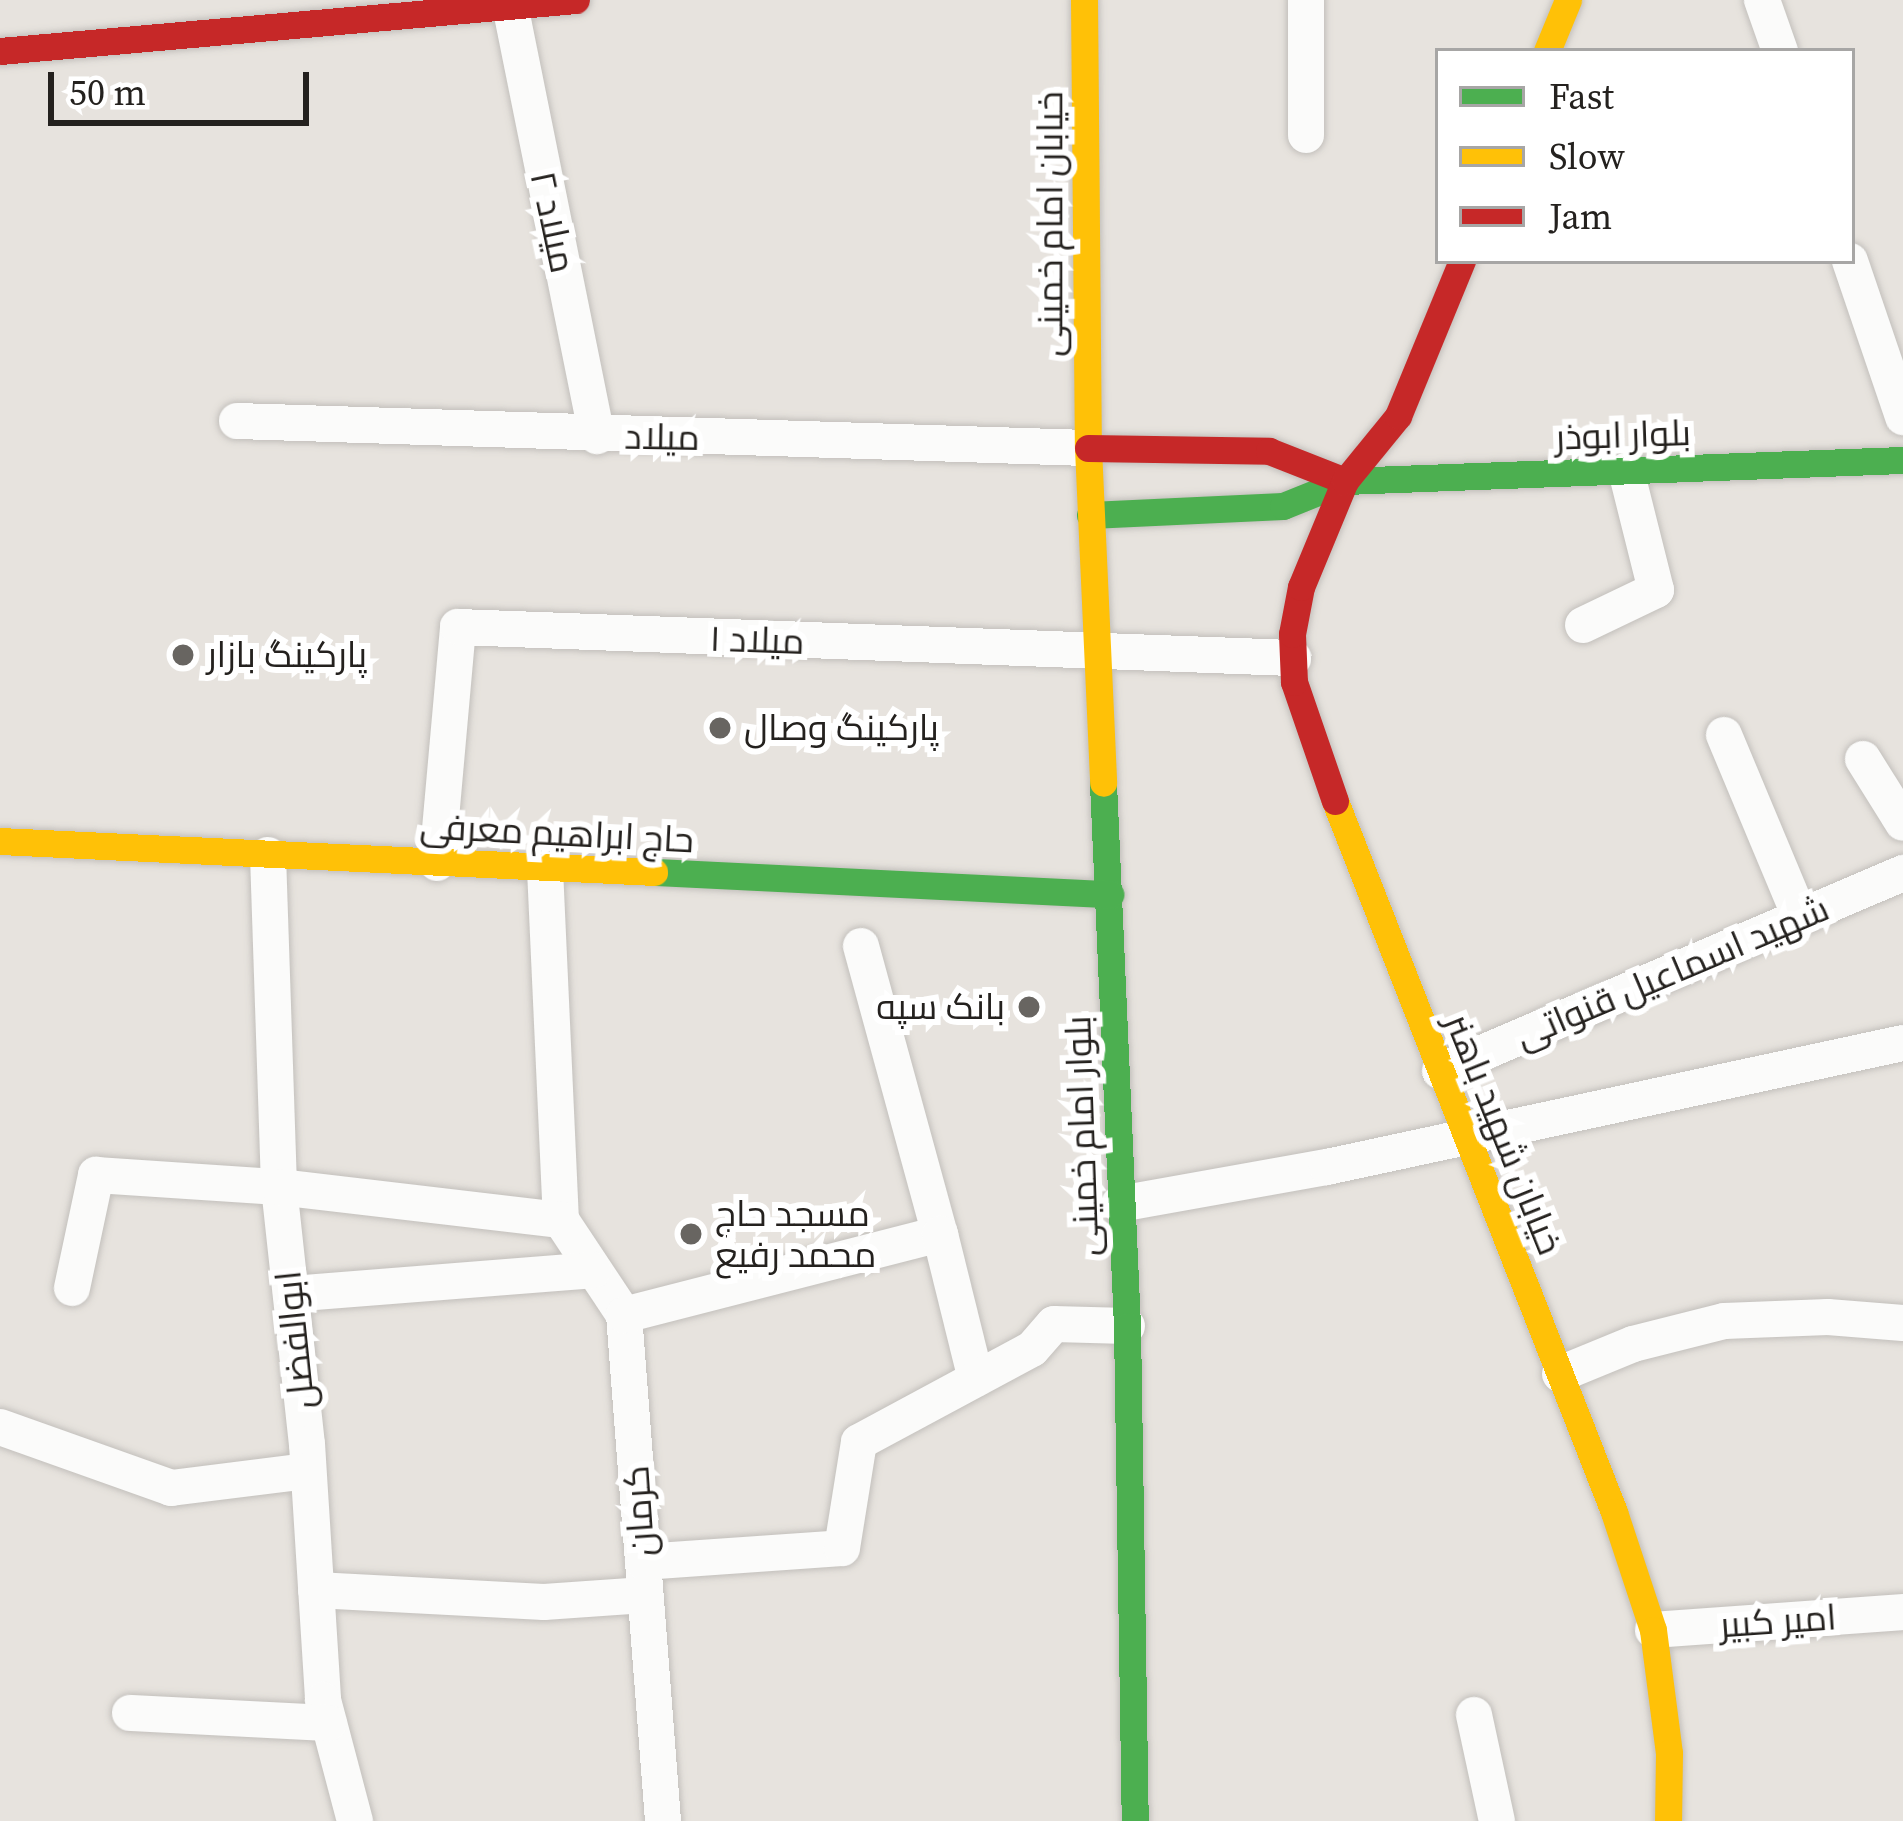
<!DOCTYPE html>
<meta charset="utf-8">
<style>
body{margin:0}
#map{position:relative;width:1903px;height:1821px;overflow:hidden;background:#e7e3de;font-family:"Source Serif 4",Cairo,serif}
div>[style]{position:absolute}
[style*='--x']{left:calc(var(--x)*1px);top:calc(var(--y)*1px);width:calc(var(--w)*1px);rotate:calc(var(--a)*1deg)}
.roads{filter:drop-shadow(0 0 3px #c3c0bc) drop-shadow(0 0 3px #c3c0bc)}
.street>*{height:36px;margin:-18px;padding:0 18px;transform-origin:18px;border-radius:18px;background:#fbfbfa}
.fast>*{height:27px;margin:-13.5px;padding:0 13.5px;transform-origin:13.5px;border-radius:13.5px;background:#4caf50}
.slow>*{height:27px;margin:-13.5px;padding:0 13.5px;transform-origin:13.5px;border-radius:13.5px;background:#ffc107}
.jam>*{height:27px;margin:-13.5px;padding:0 13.5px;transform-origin:13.5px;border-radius:13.5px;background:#c62828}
.dots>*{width:33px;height:33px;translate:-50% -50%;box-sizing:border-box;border:6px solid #fff;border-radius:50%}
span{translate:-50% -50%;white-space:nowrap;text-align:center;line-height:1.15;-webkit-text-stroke:12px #fff;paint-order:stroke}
.street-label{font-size:36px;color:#24211e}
.poi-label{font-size:36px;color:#24211e}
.left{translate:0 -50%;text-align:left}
.right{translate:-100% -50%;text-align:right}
.legend{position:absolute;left:1435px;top:48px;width:420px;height:216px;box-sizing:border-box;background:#fff;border:3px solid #a7a6a5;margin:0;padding:15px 21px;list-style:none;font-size:36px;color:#24211e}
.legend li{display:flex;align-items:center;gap:24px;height:60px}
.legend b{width:60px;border:3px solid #a7a6a5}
.scale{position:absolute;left:48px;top:72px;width:261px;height:54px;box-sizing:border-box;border:6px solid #24211e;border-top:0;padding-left:15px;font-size:36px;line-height:42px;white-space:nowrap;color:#24211e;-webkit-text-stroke:9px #fff;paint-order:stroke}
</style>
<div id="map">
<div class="roads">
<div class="street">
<i style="--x:509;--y:0;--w:445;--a:78.6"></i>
<i style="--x:1762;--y:0;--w:54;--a:70.6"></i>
<i style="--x:1306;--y:135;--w:135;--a:-90"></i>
<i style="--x:1850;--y:261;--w:165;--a:71.2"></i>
<i style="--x:237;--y:421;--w:851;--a:1.82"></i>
<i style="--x:1583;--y:625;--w:81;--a:-25.6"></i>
<i style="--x:1656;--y:590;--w:123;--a:-104.1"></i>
<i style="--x:1724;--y:735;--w:197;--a:67.3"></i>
<i style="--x:1863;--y:759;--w:75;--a:58"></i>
<i style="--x:268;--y:855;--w:332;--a:88.1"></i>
<i style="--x:279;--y:1187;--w:259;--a:83.8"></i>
<i style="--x:307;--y:1444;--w:256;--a:86.4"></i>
<i style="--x:323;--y:1700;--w:125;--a:75.2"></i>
<i style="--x:437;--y:863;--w:237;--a:-84.9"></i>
<i style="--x:458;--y:627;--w:836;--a:2.13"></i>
<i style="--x:545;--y:869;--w:351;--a:87.4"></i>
<i style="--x:861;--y:946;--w:299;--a:74.7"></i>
<i style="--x:1440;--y:1071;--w:504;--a:-23.15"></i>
<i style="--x:1119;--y:1204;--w:211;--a:-10.1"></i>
<i style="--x:1327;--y:1167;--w:589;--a:-12.15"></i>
<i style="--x:561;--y:1220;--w:114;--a:56.4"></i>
<i style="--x:624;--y:1315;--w:508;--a:85.59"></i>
<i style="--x:72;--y:1288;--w:116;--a:-78"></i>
<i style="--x:96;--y:1175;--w:183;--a:3.8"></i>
<i style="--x:279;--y:1187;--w:284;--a:6.7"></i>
<i style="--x:291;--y:1294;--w:303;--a:-4.5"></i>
<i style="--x:624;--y:1315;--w:326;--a:-14.4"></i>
<i style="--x:940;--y:1234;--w:149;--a:76.1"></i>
<i style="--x:1560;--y:1374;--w:79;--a:-22.3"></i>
<i style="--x:1633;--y:1344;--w:94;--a:-14.2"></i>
<i style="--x:1724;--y:1321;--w:104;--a:-2.2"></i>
<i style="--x:1828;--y:1317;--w:75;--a:4.6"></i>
<i style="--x:0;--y:1427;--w:182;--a:19.6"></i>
<i style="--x:171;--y:1488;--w:138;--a:-7.1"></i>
<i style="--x:643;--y:1562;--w:199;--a:-4"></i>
<i style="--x:842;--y:1548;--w:107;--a:-80.9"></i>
<i style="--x:859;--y:1442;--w:196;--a:-28.3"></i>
<i style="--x:1032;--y:1349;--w:33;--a:-49"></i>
<i style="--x:1054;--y:1324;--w:73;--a:1.6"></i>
<i style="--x:316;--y:1590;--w:228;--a:3"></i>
<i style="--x:544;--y:1602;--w:101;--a:-4"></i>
<i style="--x:1653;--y:1630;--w:251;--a:-4.1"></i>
<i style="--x:130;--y:1713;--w:199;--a:2.9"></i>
<i style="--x:1474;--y:1715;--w:108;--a:77.8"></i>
</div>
<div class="fast">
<i style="--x:1090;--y:515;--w:193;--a:-2.7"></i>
<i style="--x:1283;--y:506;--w:67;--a:-22"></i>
<i style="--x:1345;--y:481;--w:558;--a:-2.16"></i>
<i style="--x:1103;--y:783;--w:544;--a:87.47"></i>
<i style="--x:1127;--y:1326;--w:495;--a:89.1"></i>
<i style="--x:654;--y:872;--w:457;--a:2.8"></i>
</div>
<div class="slow">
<i style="--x:1084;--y:0;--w:448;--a:89.5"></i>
<i style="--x:1088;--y:448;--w:335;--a:87.4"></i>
<i style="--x:1547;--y:51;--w:55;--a:-67.6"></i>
<i style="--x:1335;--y:801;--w:764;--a:68.57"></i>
<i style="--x:1614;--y:1512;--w:124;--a:71.7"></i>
<i style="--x:1653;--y:1630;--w:124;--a:82.6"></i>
<i style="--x:1669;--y:1753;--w:68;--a:90.8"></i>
<i style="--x:0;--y:841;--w:655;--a:2.71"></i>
</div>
<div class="jam">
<i style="--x:0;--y:51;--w:578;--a:-5.06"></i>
<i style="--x:1088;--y:448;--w:181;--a:0.9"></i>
<i style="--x:1269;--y:451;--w:82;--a:21.5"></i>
<i style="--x:1335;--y:801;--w:126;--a:-109"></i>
<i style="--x:1294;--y:682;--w:48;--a:-92.4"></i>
<i style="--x:1292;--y:634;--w:48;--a:-79.2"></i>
<i style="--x:1301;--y:587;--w:115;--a:-67.5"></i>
<i style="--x:1345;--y:481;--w:84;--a:-50.8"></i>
<i style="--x:1398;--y:416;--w:168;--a:-67.6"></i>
</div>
</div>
<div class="dots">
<i style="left:183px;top:655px;background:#686561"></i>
<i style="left:720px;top:728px;background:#686561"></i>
<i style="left:1029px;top:1007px;background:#686561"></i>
<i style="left:691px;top:1234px;background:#686561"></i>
</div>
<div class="street-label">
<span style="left:553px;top:222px;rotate:78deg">میلاد ۲</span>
<span style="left:1050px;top:224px;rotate:-90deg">خیابان امام خمینی</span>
<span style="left:1623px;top:435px;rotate:-2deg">بلوار ابوذر</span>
<span style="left:662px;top:437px;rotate:1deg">میلاد</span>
<span style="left:757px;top:640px;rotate:2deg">میلاد ۱</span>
<span style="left:557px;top:833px;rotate:3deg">حاج ابراهیم معرفی</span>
<span style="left:1672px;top:972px;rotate:-23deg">شهید اسماعیل قنواتی</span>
<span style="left:1504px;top:1134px;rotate:68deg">خیابان شهید باهنر</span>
<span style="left:1082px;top:1136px;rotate:-92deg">بلوار امام خمینی</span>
<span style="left:295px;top:1340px;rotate:-96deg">ابوالفضل</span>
<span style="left:639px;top:1511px;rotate:-94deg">کرمان</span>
<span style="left:1778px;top:1621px;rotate:-4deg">امیر کبیر</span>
</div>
<div class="poi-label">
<span class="left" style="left:207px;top:655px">پارکینگ بازار</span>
<span class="left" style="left:744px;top:728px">پارکینگ وصال</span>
<span class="right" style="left:1005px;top:1007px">بانک سپه</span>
<span class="left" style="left:715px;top:1234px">مسجد حاج<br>محمد رفیع</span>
</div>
<ul class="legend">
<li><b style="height:15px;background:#4caf50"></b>Fast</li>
<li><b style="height:15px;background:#ffc107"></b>Slow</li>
<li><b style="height:15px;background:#c62828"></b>Jam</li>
</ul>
<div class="scale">50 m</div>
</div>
